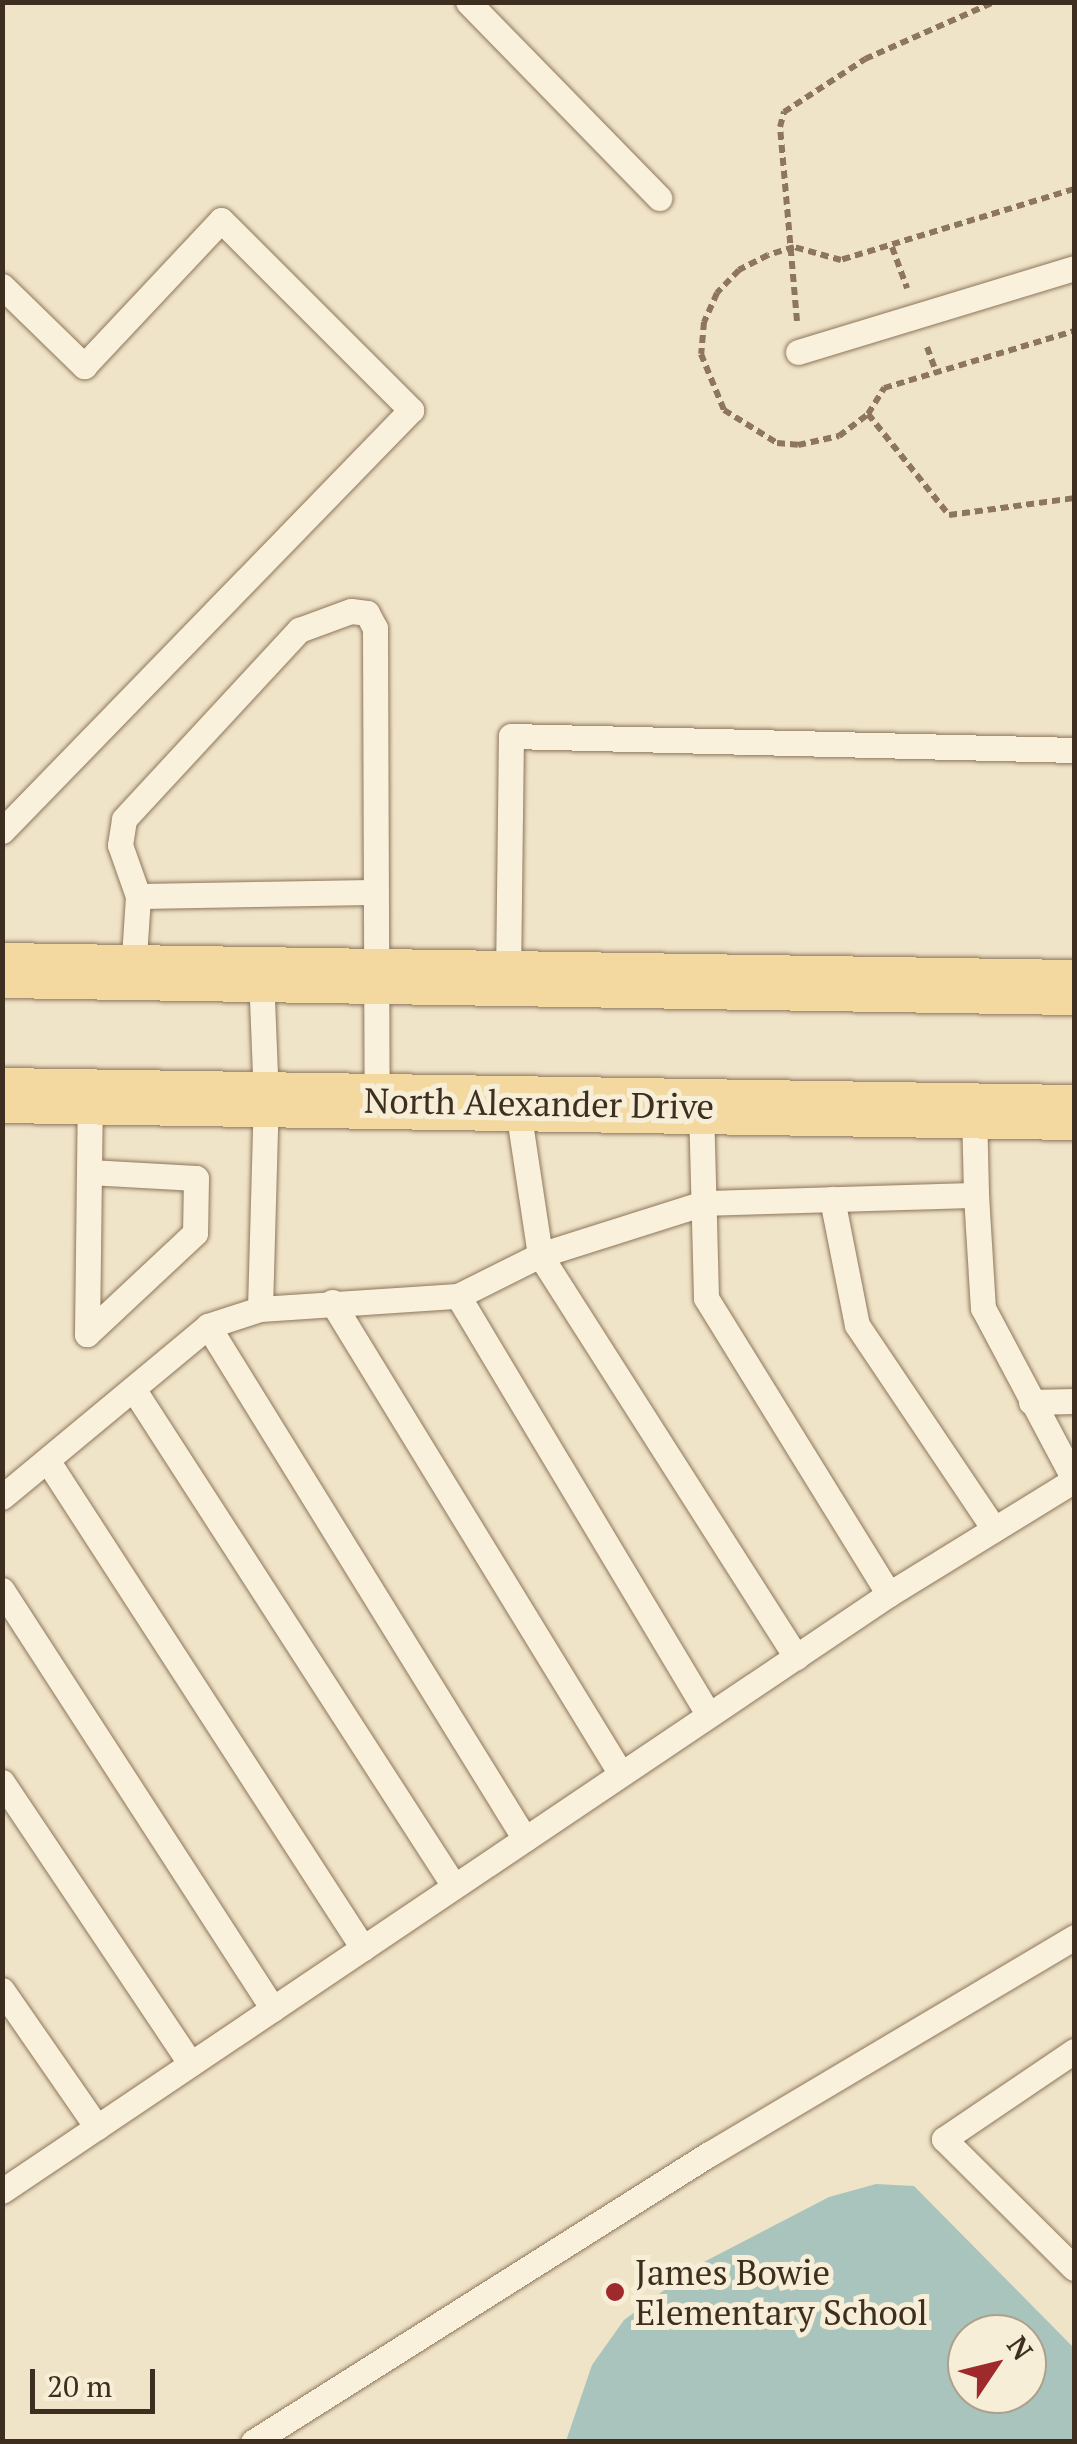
<!DOCTYPE html>
<style>
body{margin:0}
#map{position:relative;width:1077px;height:2444px;overflow:hidden;background:#f0e4c8;font-family:"PT Serif",serif}
div>[style]{position:absolute}
[style*='--x']{left:calc(var(--x)*1px);top:calc(var(--y)*1px);width:calc(var(--w)*1px);rotate:calc(var(--a)*1deg)}
.water>*{inset:0;background:#a9c4bc}
.path>*{height:6px;margin-top:-3px;transform-origin:0;background:repeating-linear-gradient(90deg,#8d765c 0 8px,transparent 0 13px)}
.roads{filter:drop-shadow(0 0 2px #8d765c) drop-shadow(0 0 2px #8d765c)}
.service>*{height:25px;margin:-12.5px;padding:0 12.5px;transform-origin:12.5px;border-radius:12.5px;background:#faf1dc}
.primary>*{height:55px;margin:-27.5px;padding:0 27.5px;transform-origin:27.5px;border-radius:27.5px;background:#f3d9a0}
.dots>*{width:28px;height:28px;translate:-50% -50%;box-sizing:border-box;border:5px solid #f7eed8;border-radius:50%}
span{translate:-50% -50%;white-space:nowrap;text-align:center;line-height:1.15;-webkit-text-stroke:10px #f7eed8;paint-order:stroke}
.street-label{font-size:35px;color:#3d2e20}
.poi-label{font-size:35px;color:#3d2e20}
.left{translate:0 -50%;text-align:left}
.frame{position:absolute;inset:0;border:5px solid #3d2e20;pointer-events:none}
.north{position:absolute;left:947px;top:2314px;width:100px;height:100px;box-sizing:border-box;background:#f7eed8;border:2px solid #ada18e;border-radius:50%;rotate:55deg;font-size:28px;font-weight:700;line-height:40px;text-align:center;color:#3d2e20}
.north::after{content:'';display:block;margin:auto;width:35px;height:45px;background:#9e2a2b;clip-path:polygon(50% 0,100% 100%,50% 72%,0 100%)}
.scale{position:absolute;left:30px;top:2369px;width:125px;height:45px;box-sizing:border-box;border:5px solid #3d2e20;border-top:0;padding-left:12px;font-size:30px;line-height:35px;white-space:nowrap;color:#3d2e20;-webkit-text-stroke:8px #f7eed8;paint-order:stroke}
</style>
<div id="map">
<div class="water">
<i style="clip-path:polygon(evenodd,876px 2184px,914px 2186px,1074px 2348px,1074px 2441px,566px 2441px,592px 2365px,624px 2320px,698px 2265px,829px 2197px,876px 2184px,967px 2334px,1027px 2334px,1027px 2394px,967px 2394px,967px 2334px)"></i>
</div>
<div class="path">
<i style="--x:1074;--y:189;--w:244;--a:163.1"></i>
<i style="--x:841;--y:260;--w:49;--a:-164.5"></i>
<i style="--x:794;--y:247;--w:27;--a:163"></i>
<i style="--x:768;--y:255;--w:33;--a:153"></i>
<i style="--x:739;--y:270;--w:32;--a:134"></i>
<i style="--x:717;--y:293;--w:32;--a:114"></i>
<i style="--x:704;--y:322;--w:32;--a:95"></i>
<i style="--x:701;--y:354;--w:61;--a:67.7"></i>
<i style="--x:724;--y:410;--w:62;--a:31.9"></i>
<i style="--x:777;--y:443;--w:21;--a:5"></i>
<i style="--x:798;--y:445;--w:42;--a:-12.4"></i>
<i style="--x:839;--y:436;--w:36;--a:-37"></i>
<i style="--x:868;--y:414;--w:31;--a:-58"></i>
<i style="--x:884;--y:388;--w:198;--a:-16.7"></i>
<i style="--x:892;--y:247;--w:44;--a:69.9"></i>
<i style="--x:797;--y:321;--w:195;--a:-95"></i>
<i style="--x:780;--y:127;--w:16;--a:-75"></i>
<i style="--x:784;--y:112;--w:97;--a:-33.2"></i>
<i style="--x:865;--y:59;--w:141;--a:-23.8"></i>
<i style="--x:927;--y:347;--w:27;--a:70"></i>
<i style="--x:868;--y:414;--w:129;--a:51.3"></i>
<i style="--x:949;--y:515;--w:126;--a:-7.7"></i>
</div>
<div class="roads">
<div class="service">
<i style="--x:468;--y:2;--w:274;--a:45.7"></i>
<i style="--x:2;--y:286;--w:115;--a:44.3"></i>
<i style="--x:84;--y:366;--w:200;--a:-46.8"></i>
<i style="--x:221;--y:220;--w:269;--a:45"></i>
<i style="--x:411;--y:410;--w:587;--a:134.17"></i>
<i style="--x:798;--y:352;--w:288;--a:-16.9"></i>
<i style="--x:138;--y:896;--w:234;--a:-1"></i>
<i style="--x:133;--y:972;--w:76;--a:-86.2"></i>
<i style="--x:138;--y:896;--w:54;--a:-109.4"></i>
<i style="--x:120;--y:845;--w:26;--a:-81"></i>
<i style="--x:124;--y:819;--w:258;--a:-47.2"></i>
<i style="--x:299;--y:630;--w:55;--a:-20.1"></i>
<i style="--x:351;--y:611;--w:16;--a:7"></i>
<i style="--x:367;--y:613;--w:17;--a:62"></i>
<i style="--x:375;--y:628;--w:471;--a:89.8"></i>
<i style="--x:508;--y:978;--w:242;--a:-89.3"></i>
<i style="--x:511;--y:736;--w:563;--a:1.42"></i>
<i style="--x:517;--y:1103;--w:154;--a:81.4"></i>
<i style="--x:540;--y:1255;--w:477;--a:57.5"></i>
<i style="--x:701;--y:1106;--w:192;--a:88.5"></i>
<i style="--x:706;--y:1298;--w:348;--a:58.3"></i>
<i style="--x:974;--y:1111;--w:84;--a:88.6"></i>
<i style="--x:89;--y:1172;--w:107;--a:3.2"></i>
<i style="--x:196;--y:1178;--w:55;--a:91"></i>
<i style="--x:195;--y:1233;--w:148;--a:136.9"></i>
<i style="--x:87;--y:1334;--w:238;--a:-89.3"></i>
<i style="--x:832;--y:1199;--w:128;--a:78.8"></i>
<i style="--x:857;--y:1325;--w:246;--a:56.1"></i>
<i style="--x:458;--y:1296;--w:488;--a:59.1"></i>
<i style="--x:332;--y:1302;--w:553;--a:58.52"></i>
<i style="--x:260;--y:1309;--w:198;--a:-3.8"></i>
<i style="--x:458;--y:1296;--w:92;--a:-26.6"></i>
<i style="--x:540;--y:1255;--w:172;--a:-17.6"></i>
<i style="--x:704;--y:1203;--w:272;--a:-1.7"></i>
<i style="--x:976;--y:1195;--w:113;--a:86.5"></i>
<i style="--x:983;--y:1308;--w:194;--a:62"></i>
<i style="--x:208;--y:1326;--w:603;--a:58.29"></i>
<i style="--x:134;--y:1390;--w:590;--a:57.17"></i>
<i style="--x:1031;--y:1402;--w:43;--a:-1.3"></i>
<i style="--x:49;--y:1463;--w:578;--a:57.08"></i>
<i style="--x:2;--y:1497;--w:268;--a:-39.7"></i>
<i style="--x:208;--y:1326;--w:55;--a:-18.1"></i>
<i style="--x:260;--y:1309;--w:210;--a:-88.4"></i>
<i style="--x:266;--y:1099;--w:124;--a:-92.3"></i>
<i style="--x:2;--y:1590;--w:499;--a:57.1"></i>
<i style="--x:2;--y:1782;--w:339;--a:56.2"></i>
<i style="--x:2;--y:1990;--w:167;--a:55.3"></i>
<i style="--x:1074;--y:2051;--w:157;--a:145.9"></i>
<i style="--x:944;--y:2139;--w:183;--a:44.8"></i>
<i style="--x:2;--y:2191;--w:1069;--a:-33.94"></i>
<i style="--x:889;--y:1594;--w:217;--a:-31.6"></i>
<i style="--x:253;--y:2442;--w:539;--a:-32.28"></i>
<i style="--x:709;--y:2154;--w:425;--a:-30.7"></i>
</div>
<div class="primary">
<i style="--x:2;--y:970;--w:1072;--a:0.91"></i>
<i style="--x:2;--y:1095;--w:1072;--a:0.91"></i>
</div>
</div>
<div class="dots">
<i style="left:615px;top:2292px;background:#9e2a2b"></i>
</div>
<div class="street-label">
<span style="left:539px;top:1103px;rotate:1deg">North Alexander Drive</span>
</div>
<div class="poi-label">
<span class="left" style="left:635px;top:2292px">James Bowie<br>Elementary School</span>
</div>
<div class="frame"></div>
<div class="north">N</div>
<div class="scale">20 m</div>
</div>
